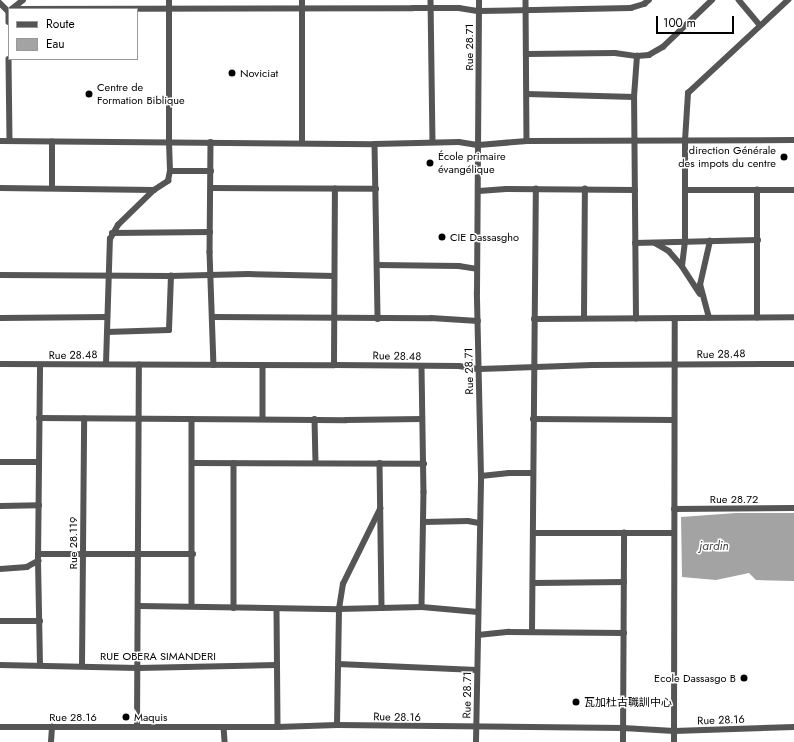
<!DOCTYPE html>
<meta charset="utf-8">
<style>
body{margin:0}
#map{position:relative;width:794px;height:742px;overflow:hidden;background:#fff;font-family:Jost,"Noto Sans SC",sans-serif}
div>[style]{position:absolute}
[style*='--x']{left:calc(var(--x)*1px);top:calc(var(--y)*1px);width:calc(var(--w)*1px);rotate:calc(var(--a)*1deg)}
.water>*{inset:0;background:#a3a3a3}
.minor>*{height:5.5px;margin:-2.75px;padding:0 2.75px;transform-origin:2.75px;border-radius:2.75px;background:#555}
.dots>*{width:11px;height:11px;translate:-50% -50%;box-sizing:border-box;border:2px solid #fff;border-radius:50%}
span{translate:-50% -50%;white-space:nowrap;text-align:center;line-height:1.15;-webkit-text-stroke:3px #fff;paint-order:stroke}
.street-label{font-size:11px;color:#000}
.poi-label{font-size:11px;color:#000}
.left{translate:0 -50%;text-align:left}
.right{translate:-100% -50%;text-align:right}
.water-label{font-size:12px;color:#444;font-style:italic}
.legend{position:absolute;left:8px;top:8px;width:130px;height:52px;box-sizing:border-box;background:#fff;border:1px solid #999;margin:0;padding:5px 7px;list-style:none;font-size:12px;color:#000}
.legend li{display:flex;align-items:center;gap:8px;height:20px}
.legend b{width:20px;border:1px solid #999}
.scale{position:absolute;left:656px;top:16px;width:78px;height:18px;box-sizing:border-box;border:2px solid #000;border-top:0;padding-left:5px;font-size:12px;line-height:14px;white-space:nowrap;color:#000;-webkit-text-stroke:3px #fff;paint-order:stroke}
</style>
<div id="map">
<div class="water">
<i style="clip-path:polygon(736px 513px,794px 513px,794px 581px,756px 580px,749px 573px,716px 580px,682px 577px,681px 517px)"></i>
</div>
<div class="minor">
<i style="--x:431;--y:0;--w:142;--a:89.2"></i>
<i style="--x:526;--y:0;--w:141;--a:89.6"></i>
<i style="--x:739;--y:0;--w:33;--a:50"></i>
<i style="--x:0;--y:3;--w:13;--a:45"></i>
<i style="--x:9;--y:12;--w:10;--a:90"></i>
<i style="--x:12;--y:9;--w:401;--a:-0.1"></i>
<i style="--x:413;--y:8;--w:46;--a:0"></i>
<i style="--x:459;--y:8;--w:20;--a:9"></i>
<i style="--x:479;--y:11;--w:152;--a:-1.1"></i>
<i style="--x:631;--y:8;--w:14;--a:-17"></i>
<i style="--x:644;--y:4;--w:6;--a:-39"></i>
<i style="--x:12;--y:9;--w:14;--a:-39"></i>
<i style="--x:527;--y:54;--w:88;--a:-0.7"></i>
<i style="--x:615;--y:53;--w:22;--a:8"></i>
<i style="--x:637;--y:56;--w:12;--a:-5"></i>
<i style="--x:649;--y:55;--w:16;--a:-30"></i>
<i style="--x:663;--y:47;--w:68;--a:-43.8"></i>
<i style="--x:9;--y:59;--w:82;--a:89.3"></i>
<i style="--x:527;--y:94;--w:107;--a:1.6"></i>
<i style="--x:0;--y:141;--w:375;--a:0.5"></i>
<i style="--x:375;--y:144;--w:84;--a:-1.4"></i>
<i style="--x:459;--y:142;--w:20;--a:9"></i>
<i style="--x:479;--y:145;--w:48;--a:-4.8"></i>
<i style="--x:527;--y:141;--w:267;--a:-0.2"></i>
<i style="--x:211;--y:142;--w:110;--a:90.5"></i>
<i style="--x:210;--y:252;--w:113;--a:88"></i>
<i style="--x:302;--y:143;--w:143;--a:-90"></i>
<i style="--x:375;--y:144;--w:175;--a:89"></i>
<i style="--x:170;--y:171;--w:41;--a:0"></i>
<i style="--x:0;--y:188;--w:154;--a:0.7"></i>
<i style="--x:154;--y:190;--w:17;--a:-33"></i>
<i style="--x:168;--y:181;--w:10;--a:-79"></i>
<i style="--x:170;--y:171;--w:29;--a:-92"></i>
<i style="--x:169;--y:142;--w:142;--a:-90"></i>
<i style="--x:52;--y:188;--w:46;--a:-90"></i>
<i style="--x:212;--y:188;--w:164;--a:0.3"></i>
<i style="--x:685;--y:190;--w:109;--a:0"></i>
<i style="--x:479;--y:191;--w:27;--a:-4"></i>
<i style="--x:506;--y:189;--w:129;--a:0.4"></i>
<i style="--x:112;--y:233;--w:98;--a:-0.6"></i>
<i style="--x:635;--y:243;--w:123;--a:-1.4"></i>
<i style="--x:655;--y:243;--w:16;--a:30"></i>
<i style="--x:669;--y:251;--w:20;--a:49"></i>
<i style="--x:682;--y:266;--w:33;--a:57"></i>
<i style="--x:377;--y:265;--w:82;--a:0.7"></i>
<i style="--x:459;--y:266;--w:18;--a:9"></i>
<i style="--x:682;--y:266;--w:24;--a:-83"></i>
<i style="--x:685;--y:242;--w:101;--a:-90"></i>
<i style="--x:685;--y:141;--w:48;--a:-86.4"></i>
<i style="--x:688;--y:93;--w:137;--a:-42.9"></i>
<i style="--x:0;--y:275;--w:171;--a:0.3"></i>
<i style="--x:171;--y:276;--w:77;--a:-1.5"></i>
<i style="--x:248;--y:274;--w:86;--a:1.3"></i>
<i style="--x:213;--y:317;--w:218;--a:0.3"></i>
<i style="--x:431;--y:318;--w:47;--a:3.7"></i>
<i style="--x:0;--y:318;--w:107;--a:-0.5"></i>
<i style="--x:584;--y:318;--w:129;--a:-89.6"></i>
<i style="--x:709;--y:318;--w:34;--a:-105"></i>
<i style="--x:700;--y:285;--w:45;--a:-77.2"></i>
<i style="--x:757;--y:318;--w:128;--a:-90"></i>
<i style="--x:534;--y:319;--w:260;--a:-0.4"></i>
<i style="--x:636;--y:319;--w:222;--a:-90.5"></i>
<i style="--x:634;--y:97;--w:41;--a:-85.8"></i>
<i style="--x:107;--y:332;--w:62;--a:-1.8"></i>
<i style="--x:169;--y:330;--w:54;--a:-87.9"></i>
<i style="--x:0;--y:364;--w:334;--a:0.2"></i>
<i style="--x:334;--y:365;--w:125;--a:0.5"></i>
<i style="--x:459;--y:366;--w:20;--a:9"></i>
<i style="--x:479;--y:369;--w:113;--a:-2"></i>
<i style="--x:592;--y:365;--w:202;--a:-0.3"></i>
<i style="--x:106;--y:364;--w:125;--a:-88.2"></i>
<i style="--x:110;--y:239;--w:16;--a:-60"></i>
<i style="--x:118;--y:225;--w:50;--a:-44.2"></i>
<i style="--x:263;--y:365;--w:54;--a:90"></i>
<i style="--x:334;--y:365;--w:176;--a:-89.7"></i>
<i style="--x:422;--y:367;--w:125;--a:89.1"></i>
<i style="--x:424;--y:492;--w:115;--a:91"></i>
<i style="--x:39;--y:418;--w:307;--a:0.4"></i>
<i style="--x:346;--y:420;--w:76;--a:-0.8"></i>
<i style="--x:192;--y:419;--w:187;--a:90"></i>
<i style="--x:315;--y:419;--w:43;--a:88.7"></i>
<i style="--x:533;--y:419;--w:141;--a:0.4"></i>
<i style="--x:0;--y:462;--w:39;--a:0"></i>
<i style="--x:192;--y:463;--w:232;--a:0.2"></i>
<i style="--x:234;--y:463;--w:145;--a:90"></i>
<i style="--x:380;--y:463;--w:145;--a:89.2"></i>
<i style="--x:481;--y:476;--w:28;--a:-6"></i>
<i style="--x:509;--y:473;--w:24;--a:0"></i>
<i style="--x:0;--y:506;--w:39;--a:-1"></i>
<i style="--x:674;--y:509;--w:120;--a:-0.5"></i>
<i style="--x:424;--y:522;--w:44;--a:-1.3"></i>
<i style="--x:468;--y:521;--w:11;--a:10"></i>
<i style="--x:533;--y:533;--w:141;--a:0"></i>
<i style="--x:38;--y:554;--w:155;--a:0"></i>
<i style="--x:0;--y:569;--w:27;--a:-4"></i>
<i style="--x:27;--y:567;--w:13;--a:-29"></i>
<i style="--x:534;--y:583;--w:90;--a:-0.6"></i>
<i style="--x:139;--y:606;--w:200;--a:0.9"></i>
<i style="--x:339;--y:609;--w:83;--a:-1.4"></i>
<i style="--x:422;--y:607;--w:56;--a:5.1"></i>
<i style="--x:277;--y:609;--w:118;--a:89.5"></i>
<i style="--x:0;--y:621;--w:40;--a:0"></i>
<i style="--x:532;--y:632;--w:443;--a:-89.5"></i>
<i style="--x:478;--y:635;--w:31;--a:-6"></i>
<i style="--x:509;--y:632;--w:115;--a:0.5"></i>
<i style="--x:338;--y:664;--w:139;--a:2.5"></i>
<i style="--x:0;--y:665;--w:138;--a:1.2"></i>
<i style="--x:138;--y:668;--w:139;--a:-1.2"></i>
<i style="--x:40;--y:665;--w:104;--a:-91.1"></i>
<i style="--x:38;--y:561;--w:195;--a:-89.4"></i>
<i style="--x:82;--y:666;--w:247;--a:-89.5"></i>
<i style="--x:337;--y:725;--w:116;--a:-89"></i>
<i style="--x:339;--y:609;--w:25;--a:-81"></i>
<i style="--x:343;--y:584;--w:84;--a:-63.7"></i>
<i style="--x:137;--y:726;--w:361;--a:-89.7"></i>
<i style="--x:0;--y:727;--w:278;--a:0"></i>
<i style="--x:278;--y:727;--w:59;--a:-1.9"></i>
<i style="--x:337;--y:725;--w:286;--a:0.6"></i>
<i style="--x:623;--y:728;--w:51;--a:3.4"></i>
<i style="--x:674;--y:731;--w:120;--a:-1.9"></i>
<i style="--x:224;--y:727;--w:15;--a:86"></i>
<i style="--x:51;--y:742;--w:15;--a:-86"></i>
<i style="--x:476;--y:742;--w:266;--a:-88.9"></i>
<i style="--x:481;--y:476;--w:183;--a:-91.3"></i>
<i style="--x:477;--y:293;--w:293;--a:-89.6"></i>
<i style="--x:623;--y:742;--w:209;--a:-89.7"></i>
<i style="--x:674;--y:742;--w:423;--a:-89.9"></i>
</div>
<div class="dots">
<i style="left:232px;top:73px;background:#000"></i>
<i style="left:89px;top:94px;background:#000"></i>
<i style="left:784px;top:157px;background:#000"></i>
<i style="left:430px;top:163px;background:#000"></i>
<i style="left:442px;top:237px;background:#000"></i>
<i style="left:744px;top:678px;background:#000"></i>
<i style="left:576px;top:702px;background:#000"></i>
<i style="left:126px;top:717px;background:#000"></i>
</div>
<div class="street-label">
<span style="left:469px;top:47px;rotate:-90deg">Rue 28.71</span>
<span style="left:721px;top:354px;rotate:-1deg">Rue 28.48</span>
<span style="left:73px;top:355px;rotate:-1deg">Rue 28.48</span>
<span style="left:397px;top:356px;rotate:1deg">Rue 28.48</span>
<span style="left:469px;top:371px;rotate:-91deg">Rue 28.71</span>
<span style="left:734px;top:499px">Rue 28.72</span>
<span style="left:73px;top:543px;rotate:-90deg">Rue 28.119</span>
<span style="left:158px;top:656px">RUE OBERA SIMANDERI</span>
<span style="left:467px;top:695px;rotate:-89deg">Rue 28.71</span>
<span style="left:73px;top:717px">Rue 28.16</span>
<span style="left:397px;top:717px;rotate:1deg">Rue 28.16</span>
<span style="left:721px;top:720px;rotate:-2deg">Rue 28.16</span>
</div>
<div class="poi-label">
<span class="left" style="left:240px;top:73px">Noviciat</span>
<span class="left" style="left:97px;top:94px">Centre de<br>Formation Biblique</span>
<span class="right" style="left:776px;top:157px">direction Générale<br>des impots du centre</span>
<span class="left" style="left:438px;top:163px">École primaire<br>évangélique</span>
<span class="left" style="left:450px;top:237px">CIE Dassasgho</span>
<span class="right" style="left:736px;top:678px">Ecole Dassasgo B</span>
<span class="left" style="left:584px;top:702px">瓦加杜古職訓中心</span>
<span class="left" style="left:134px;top:717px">Maquis</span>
</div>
<div class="water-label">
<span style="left:714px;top:547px">jardin</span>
</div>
<ul class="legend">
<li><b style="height:5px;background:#555"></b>Route</li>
<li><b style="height:11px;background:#a3a3a3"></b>Eau</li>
</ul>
<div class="scale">100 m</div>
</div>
